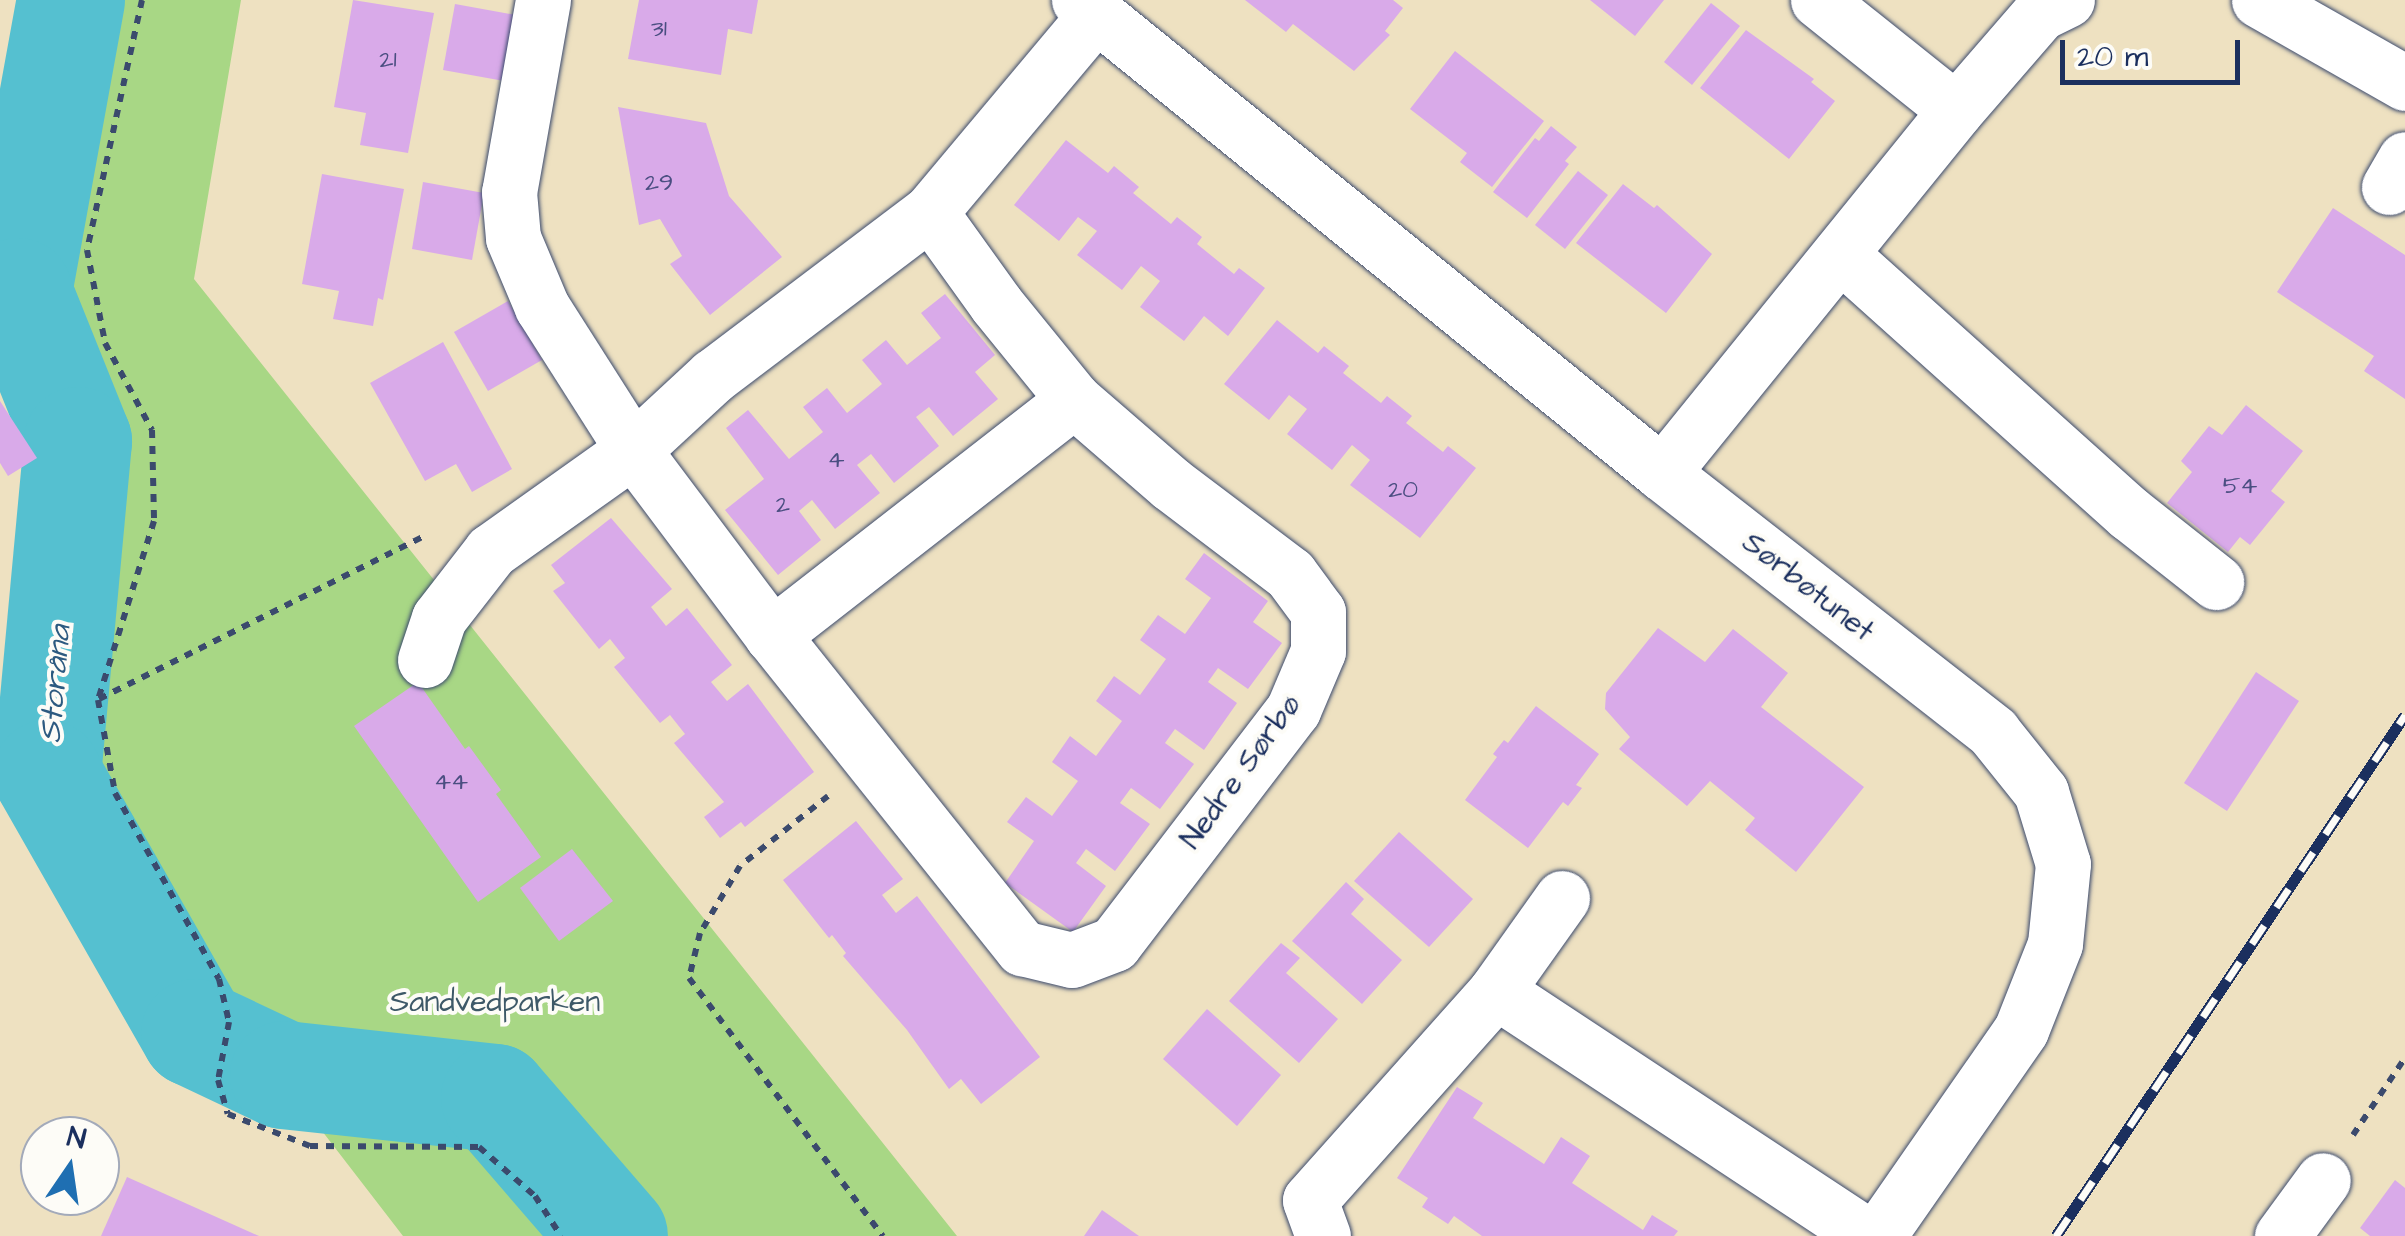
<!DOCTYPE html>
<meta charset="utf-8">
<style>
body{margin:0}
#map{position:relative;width:2405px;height:1236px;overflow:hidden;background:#eee1c1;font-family:"Architects Daughter",sans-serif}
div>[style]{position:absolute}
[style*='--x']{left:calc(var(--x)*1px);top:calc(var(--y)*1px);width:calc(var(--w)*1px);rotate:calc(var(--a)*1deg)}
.green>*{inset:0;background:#a8d785}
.river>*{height:108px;margin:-54px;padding:0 54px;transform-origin:54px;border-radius:54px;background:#55c0d0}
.building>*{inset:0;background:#d9aae9}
.path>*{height:6px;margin-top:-3px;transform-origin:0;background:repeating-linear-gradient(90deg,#3b4a6d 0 8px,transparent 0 16px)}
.roads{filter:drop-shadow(0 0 2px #3b4a6d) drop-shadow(0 0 2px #3b4a6d)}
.minor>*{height:55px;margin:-27.5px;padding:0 27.5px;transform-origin:27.5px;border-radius:27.5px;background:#fff}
.rail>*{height:11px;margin-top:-5.5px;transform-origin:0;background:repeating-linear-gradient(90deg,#fdfcf7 0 22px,#1b2f5e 0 44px);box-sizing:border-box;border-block:2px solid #1b2f5e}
span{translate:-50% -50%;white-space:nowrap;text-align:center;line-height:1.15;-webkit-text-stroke:8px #fdfcf7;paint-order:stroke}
.number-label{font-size:25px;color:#4a4e81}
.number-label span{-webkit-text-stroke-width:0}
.street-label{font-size:30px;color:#1b2f5e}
.park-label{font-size:30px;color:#3e5968}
.water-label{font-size:32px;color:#2c5a80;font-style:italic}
.north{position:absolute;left:20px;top:1116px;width:100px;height:100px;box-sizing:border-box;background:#fdfcf7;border:2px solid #a3aaba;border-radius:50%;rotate:13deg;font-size:28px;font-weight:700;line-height:40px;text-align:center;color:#1b2f5e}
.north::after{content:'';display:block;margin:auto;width:35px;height:45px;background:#1f6fb2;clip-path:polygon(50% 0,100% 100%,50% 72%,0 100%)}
.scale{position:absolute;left:2060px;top:40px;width:180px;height:45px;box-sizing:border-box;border:5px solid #1b2f5e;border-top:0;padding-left:12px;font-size:30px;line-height:35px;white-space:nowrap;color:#1b2f5e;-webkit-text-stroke:8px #fdfcf7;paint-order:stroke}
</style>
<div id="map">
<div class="green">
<i style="clip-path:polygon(36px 0,241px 0,194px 279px,957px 1236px,403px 1236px,47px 774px,66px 572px,18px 292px)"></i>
</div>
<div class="river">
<i style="--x:71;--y:0;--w:297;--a:100.3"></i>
<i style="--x:18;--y:292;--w:161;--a:68.1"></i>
<i style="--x:78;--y:441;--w:334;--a:95.3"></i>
<i style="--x:47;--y:774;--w:298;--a:60.3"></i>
<i style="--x:195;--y:1033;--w:98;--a:25.3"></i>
<i style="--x:284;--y:1075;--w:212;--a:6.2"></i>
<i style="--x:495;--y:1098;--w:182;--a:49.2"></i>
</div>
<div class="building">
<i style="clip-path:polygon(353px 0,434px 13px,408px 153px,360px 145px,366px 113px,334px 107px)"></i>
<i style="clip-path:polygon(639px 0,758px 0,752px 34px,728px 29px,721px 75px,628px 59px)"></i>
<i style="clip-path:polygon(1245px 0,1393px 0,1403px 8px,1385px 31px,1390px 35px,1354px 71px,1293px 24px,1286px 32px)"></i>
<i style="clip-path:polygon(1590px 0,1664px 0,1635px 36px)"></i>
<i style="clip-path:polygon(1711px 3px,1740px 26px,1692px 85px,1664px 62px)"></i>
<i style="clip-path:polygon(455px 4px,516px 15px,504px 81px,443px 70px)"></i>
<i style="clip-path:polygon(1746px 30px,1814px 79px,1811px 82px,1835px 101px,1789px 159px,1700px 88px)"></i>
<i style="clip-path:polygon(1455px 51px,1544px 121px,1492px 187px,1460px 162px,1467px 153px,1410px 109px)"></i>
<i style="clip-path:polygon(618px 107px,706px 123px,729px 196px,782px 257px,710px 315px,670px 264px,682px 256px,660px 219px,639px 225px)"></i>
<i style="clip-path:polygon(1551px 126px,1577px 147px,1565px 161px,1569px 164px,1527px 218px,1493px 192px,1535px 138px,1539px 141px)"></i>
<i style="clip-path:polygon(1066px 140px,1108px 173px,1114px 166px,1139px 187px,1133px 193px,1171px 224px,1177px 217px,1202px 237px,1197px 244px,1234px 274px,1239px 268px,1265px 288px,1228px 336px,1204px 316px,1184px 341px,1140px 307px,1160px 281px,1141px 266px,1122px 290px,1077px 255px,1097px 231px,1078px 217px,1059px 241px,1014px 205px)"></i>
<i style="clip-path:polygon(1578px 171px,1608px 195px,1565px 249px,1535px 225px)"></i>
<i style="clip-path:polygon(322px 174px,404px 189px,383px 300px,378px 298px,373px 326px,333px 319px,339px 291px,302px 284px)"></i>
<i style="clip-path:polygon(423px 182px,484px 193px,472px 260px,412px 249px)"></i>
<i style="clip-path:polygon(1623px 184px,1654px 208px,1657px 205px,1712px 254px,1666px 313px,1576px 243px)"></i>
<i style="clip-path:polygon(2333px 208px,2405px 255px,2405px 399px,2364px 371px,2374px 356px,2277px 292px)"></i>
<i style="clip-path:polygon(945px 294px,995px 355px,975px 372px,998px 399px,953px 436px,929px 407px,916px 417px,939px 446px,894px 483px,871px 454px,857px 465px,880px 493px,835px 529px,812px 500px,799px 511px,821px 540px,778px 575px,725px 510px,764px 479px,726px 428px,748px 410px,789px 459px,823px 432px,803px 407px,827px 388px,847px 413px,882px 384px,862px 360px,886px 340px,907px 365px,941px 338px,921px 313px)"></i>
<i style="clip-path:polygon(508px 301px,542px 360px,488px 391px,454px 332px)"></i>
<i style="clip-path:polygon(1277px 320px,1318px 353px,1324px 346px,1349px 366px,1343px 373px,1381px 403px,1387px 396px,1412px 416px,1406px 423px,1443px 452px,1448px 446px,1476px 468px,1420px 538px,1350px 485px,1370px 460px,1352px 445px,1332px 470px,1287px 434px,1307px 409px,1289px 395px,1269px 420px,1224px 384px)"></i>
<i style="clip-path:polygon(443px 342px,512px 469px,472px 492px,456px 464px,425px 481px,370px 383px)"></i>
<i style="clip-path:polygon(0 401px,37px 458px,8px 476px,0 463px)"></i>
<i style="clip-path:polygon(2246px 405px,2303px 451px,2271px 491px,2285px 502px,2250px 545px,2240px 537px,2228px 552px,2167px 503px,2192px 472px,2181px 461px,2209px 426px,2222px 435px)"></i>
<i style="clip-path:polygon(611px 518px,672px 589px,651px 607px,666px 626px,687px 608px,732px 665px,711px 682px,727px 701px,748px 684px,814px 772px,745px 827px,741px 822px,720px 838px,704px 817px,724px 802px,674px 743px,685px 734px,670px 715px,660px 723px,614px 667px,625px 658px,610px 639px,599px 649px,553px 591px,565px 583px,551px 565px)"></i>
<i style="clip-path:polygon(1204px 553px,1268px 601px,1253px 622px,1282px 643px,1248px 689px,1218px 668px,1208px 682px,1237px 703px,1204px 750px,1175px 729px,1165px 743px,1194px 764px,1160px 809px,1131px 788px,1120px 803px,1150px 824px,1115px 871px,1086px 849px,1076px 863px,1106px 886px,1073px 932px,1005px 883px,1034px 841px,1007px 822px,1026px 797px,1052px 816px,1078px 781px,1052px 762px,1070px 736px,1096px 756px,1122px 721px,1096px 701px,1114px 676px,1140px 695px,1166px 659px,1140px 640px,1158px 615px,1185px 634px,1211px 598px,1185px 579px)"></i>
<i style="clip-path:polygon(1658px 628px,1705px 662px,1733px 629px,1788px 673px,1761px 707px,1864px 787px,1796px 872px,1745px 830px,1755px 818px,1710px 781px,1687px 806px,1619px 749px,1630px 737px,1605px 709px,1606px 693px)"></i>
<i style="clip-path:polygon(2256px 672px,2299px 701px,2227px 811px,2184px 783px)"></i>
<i style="clip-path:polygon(418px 682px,465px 749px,469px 746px,501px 790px,496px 794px,541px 857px,478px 902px,354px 726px)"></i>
<i style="clip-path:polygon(1536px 706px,1599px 754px,1576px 785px,1582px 788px,1568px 806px,1563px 802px,1528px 848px,1465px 800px,1497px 757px,1493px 754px,1504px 740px,1508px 743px)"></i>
<i style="clip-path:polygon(856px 821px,903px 879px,882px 895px,896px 913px,917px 896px,1040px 1057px,981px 1104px,961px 1079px,949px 1089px,907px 1030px,843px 956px,846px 953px,832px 935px,829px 938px,783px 880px)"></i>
<i style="clip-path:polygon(1399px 832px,1473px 899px,1429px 947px,1354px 881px)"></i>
<i style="clip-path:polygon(572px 849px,613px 901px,559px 941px,520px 888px)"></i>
<i style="clip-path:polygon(1346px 882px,1364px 899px,1351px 914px,1402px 960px,1362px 1004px,1292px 941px)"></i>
<i style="clip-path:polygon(1281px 943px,1300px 958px,1286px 973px,1338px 1019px,1299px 1063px,1229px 1001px)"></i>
<i style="clip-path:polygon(1207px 1009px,1281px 1075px,1237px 1126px,1163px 1059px)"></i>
<i style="clip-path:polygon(1457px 1087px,1483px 1103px,1473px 1118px,1544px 1164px,1561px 1137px,1590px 1156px,1572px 1183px,1643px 1230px,1652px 1215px,1678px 1231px,1674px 1236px,1482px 1236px,1454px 1216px,1448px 1224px,1422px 1207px,1428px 1198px,1397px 1178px)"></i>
<i style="clip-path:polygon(127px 1177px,259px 1236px,101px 1236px)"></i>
<i style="clip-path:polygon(2395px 1180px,2405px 1188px,2405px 1236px,2370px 1236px,2360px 1228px)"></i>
<i style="clip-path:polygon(1102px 1210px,1139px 1236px,1084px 1236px)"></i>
</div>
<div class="path">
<i style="--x:142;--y:0;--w:256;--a:102.4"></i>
<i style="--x:87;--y:250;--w:95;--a:79"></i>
<i style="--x:105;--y:343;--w:99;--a:61.6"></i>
<i style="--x:152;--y:430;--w:91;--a:88.7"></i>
<i style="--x:154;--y:521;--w:188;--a:107.4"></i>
<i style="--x:98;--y:700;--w:95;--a:79.6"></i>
<i style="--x:115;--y:793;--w:213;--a:60.8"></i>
<i style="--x:219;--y:979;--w:44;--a:76.9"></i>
<i style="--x:229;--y:1022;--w:59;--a:100.7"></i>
<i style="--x:218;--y:1080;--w:35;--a:74"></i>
<i style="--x:228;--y:1114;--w:88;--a:21.3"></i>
<i style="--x:310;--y:1146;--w:169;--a:0.3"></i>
<i style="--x:479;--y:1147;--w:74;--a:41.2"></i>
<i style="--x:535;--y:1196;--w:48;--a:57"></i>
<i style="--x:99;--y:699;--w:367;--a:-26.6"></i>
<i style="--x:828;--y:796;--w:112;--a:141.5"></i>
<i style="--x:740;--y:866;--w:78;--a:120.8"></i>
<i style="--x:700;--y:933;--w:46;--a:103.7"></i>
<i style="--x:689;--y:978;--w:323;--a:53.1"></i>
<i style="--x:2353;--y:1135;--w:93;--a:-56"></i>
</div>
<div class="roads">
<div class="minor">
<i style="--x:543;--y:0;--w:195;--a:100"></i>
<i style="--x:509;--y:192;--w:46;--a:85"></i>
<i style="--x:513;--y:238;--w:75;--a:67.2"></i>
<i style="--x:542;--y:307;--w:169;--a:57.5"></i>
<i style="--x:633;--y:450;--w:231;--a:53.1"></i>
<i style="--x:772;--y:635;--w:401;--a:51.4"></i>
<i style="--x:1022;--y:948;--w:51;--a:13.5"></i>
<i style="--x:1072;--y:960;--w:45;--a:-20.9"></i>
<i style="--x:1114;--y:944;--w:295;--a:-52.6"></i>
<i style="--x:1293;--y:710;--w:64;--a:-67"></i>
<i style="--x:1318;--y:651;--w:39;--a:-90"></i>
<i style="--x:1318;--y:612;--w:47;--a:-126.4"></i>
<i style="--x:1290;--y:574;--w:149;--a:-142.9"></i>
<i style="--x:1171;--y:484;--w:128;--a:-139.1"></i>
<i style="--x:1074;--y:400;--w:383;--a:142.1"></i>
<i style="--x:1079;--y:0;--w:751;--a:39.05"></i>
<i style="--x:1662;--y:473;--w:420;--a:38"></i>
<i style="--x:1993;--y:732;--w:77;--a:51.3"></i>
<i style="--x:2041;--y:792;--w:75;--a:73"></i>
<i style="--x:2063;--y:864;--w:80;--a:95.7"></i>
<i style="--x:2055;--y:944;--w:92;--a:111.6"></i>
<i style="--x:2021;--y:1030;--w:251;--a:124.8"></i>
<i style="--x:1818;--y:0;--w:176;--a:38.6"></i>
<i style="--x:2259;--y:0;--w:168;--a:29.6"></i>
<i style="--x:2389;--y:187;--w:32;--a:-60"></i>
<i style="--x:930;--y:212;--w:113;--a:54.3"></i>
<i style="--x:996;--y:304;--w:124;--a:50.9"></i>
<i style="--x:1840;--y:254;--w:389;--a:41.9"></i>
<i style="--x:2130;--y:514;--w:110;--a:38.3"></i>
<i style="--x:1662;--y:473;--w:467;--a:-51"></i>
<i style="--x:1956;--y:110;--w:128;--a:-49.1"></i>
<i style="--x:2040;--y:13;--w:30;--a:-26"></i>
<i style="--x:425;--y:660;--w:44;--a:-71.6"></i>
<i style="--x:439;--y:618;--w:85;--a:-52.2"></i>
<i style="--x:491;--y:551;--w:174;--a:-35.4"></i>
<i style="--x:633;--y:450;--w:109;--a:-42.8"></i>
<i style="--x:713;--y:376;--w:272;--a:-37.1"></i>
<i style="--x:930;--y:212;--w:258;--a:-50"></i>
<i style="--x:1496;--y:991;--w:445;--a:33.4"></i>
<i style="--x:1323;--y:1236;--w:38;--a:-110"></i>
<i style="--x:1310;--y:1200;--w:280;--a:-48.3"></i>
<i style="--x:1496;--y:991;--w:114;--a:-54.6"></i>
<i style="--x:2282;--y:1236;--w:69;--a:-53.8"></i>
</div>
</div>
<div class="rail">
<i style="--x:2056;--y:1236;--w:627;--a:-56.18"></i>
</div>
<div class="number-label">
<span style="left:659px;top:29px">31</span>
<span style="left:388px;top:60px">21</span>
<span style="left:659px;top:183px">29</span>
<span style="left:836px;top:460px">4</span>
<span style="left:2240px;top:486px">54</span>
<span style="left:1403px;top:490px">20</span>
<span style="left:783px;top:505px">2</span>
<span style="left:451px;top:782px">44</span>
</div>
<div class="street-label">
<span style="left:1808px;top:587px;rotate:38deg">Sørbøtunet</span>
<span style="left:1241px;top:772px;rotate:-54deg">Nedre Sørbø</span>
</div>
<div class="park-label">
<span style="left:495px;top:1002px">Sandvedparken</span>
</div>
<div class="water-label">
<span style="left:56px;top:684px;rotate:-85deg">Storåna</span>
</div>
<div class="north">N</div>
<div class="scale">20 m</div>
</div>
